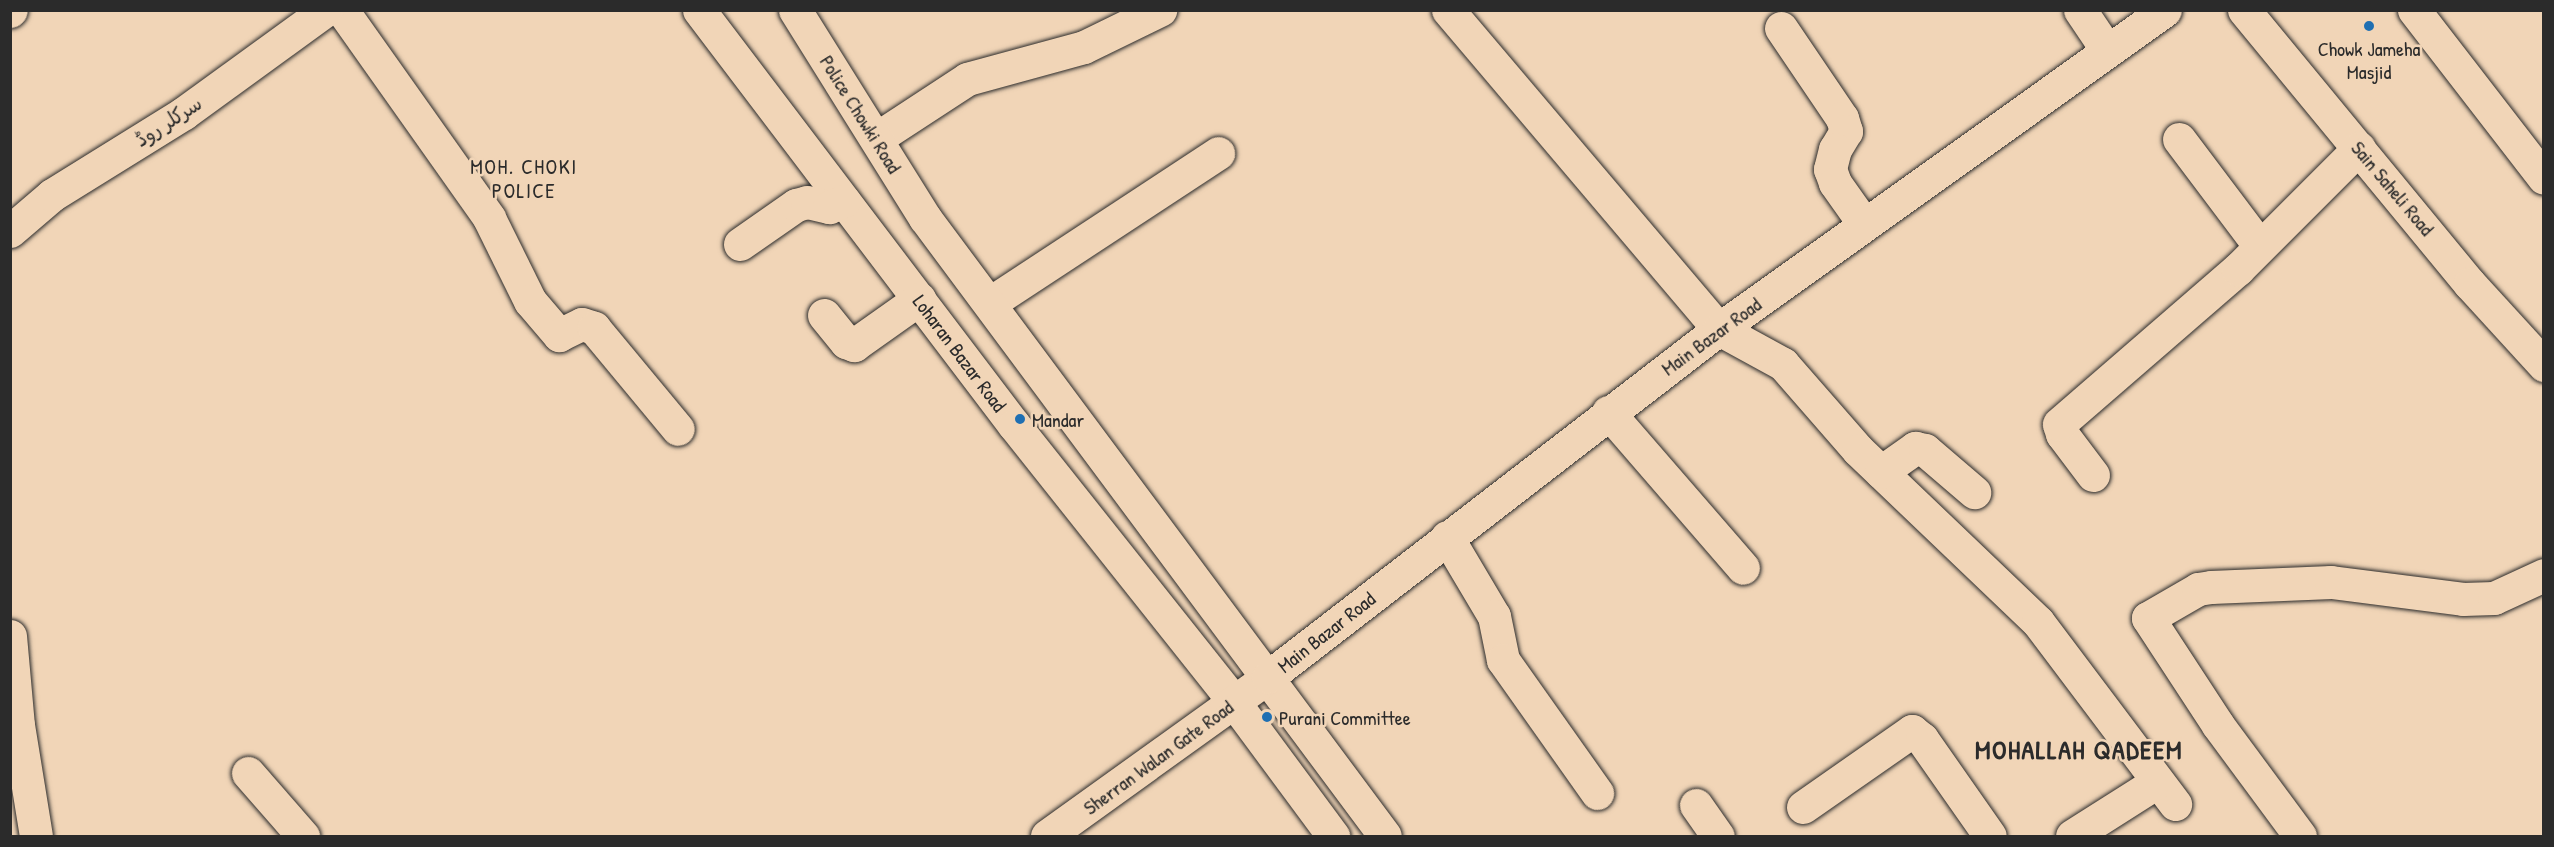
<!DOCTYPE html>
<meta charset="utf-8">
<style>
body{margin:0}
#map{position:relative;width:2554px;height:847px;overflow:hidden;background:#f1d5b7;font-family:"Patrick Hand","Playpen Sans Arabic",sans-serif}
div>[style]{position:absolute}
[style*='--x']{left:calc(var(--x)*1px);top:calc(var(--y)*1px);width:calc(var(--w)*1px);rotate:calc(var(--a)*1deg)}
.roads{filter:drop-shadow(0 0 2px #2b2b2b) drop-shadow(0 0 2px #2b2b2b)}
.minor>*{height:33px;margin:-16.5px;padding:0 16.5px;transform-origin:16.5px;border-radius:16.5px;background:#f1d5b7}
.tertiary>*{height:33px;margin:-16.5px;padding:0 16.5px;transform-origin:16.5px;border-radius:16.5px;background:#f1d5b7}
.secondary>*{height:33px;margin:-16.5px;padding:0 16.5px;transform-origin:16.5px;border-radius:16.5px;background:#f1d5b7}
.dots>*{width:16px;height:16px;translate:-50% -50%;box-sizing:border-box;border:3px solid #f1d5b7;border-radius:50%}
span{translate:-50% -50%;white-space:nowrap;text-align:center;line-height:1.15;-webkit-text-stroke:5px #f1d5b7;paint-order:stroke}
.poi-label{font-size:20px;color:#2b2b2b}
.left{translate:0 -50%;text-align:left}
.street-label{font-size:20px;color:#2b2b2b}
.neighbourhood-label{font-size:21px;color:#2b2b2b;letter-spacing:1.5px}
.district-label{font-size:26px;color:#2b2b2b;font-weight:700;letter-spacing:1.5px}
.frame{position:absolute;inset:0;border:12px solid #2b2b2b;pointer-events:none}
</style>
<div id="map">
<div class="roads">
<div class="minor">
<i style="--x:342;--y:10;--w:255;--a:54.7"></i>
<i style="--x:489;--y:218;--w:93;--a:63.7"></i>
<i style="--x:530;--y:301;--w:45;--a:49.5"></i>
<i style="--x:559;--y:335;--w:25;--a:-26"></i>
<i style="--x:582;--y:324;--w:13;--a:18"></i>
<i style="--x:594;--y:328;--w:131;--a:50.3"></i>
<i style="--x:699;--y:10;--w:521;--a:52.8"></i>
<i style="--x:1014;--y:425;--w:354;--a:51.5"></i>
<i style="--x:1234;--y:702;--w:167;--a:53.5"></i>
<i style="--x:1448;--y:10;--w:419;--a:49.7"></i>
<i style="--x:1719;--y:329;--w:73;--a:28.7"></i>
<i style="--x:1783;--y:364;--w:114;--a:48.9"></i>
<i style="--x:1858;--y:450;--w:249;--a:43.7"></i>
<i style="--x:2038;--y:622;--w:228;--a:53"></i>
<i style="--x:2080;--y:10;--w:48;--a:56"></i>
<i style="--x:2244;--y:10;--w:355;--a:50.5"></i>
<i style="--x:2470;--y:284;--w:110;--a:47.6"></i>
<i style="--x:2414;--y:10;--w:212;--a:52.3"></i>
<i style="--x:10;--y:11;--w:1;--a:-45"></i>
<i style="--x:1781;--y:28;--w:109;--a:55.9"></i>
<i style="--x:1842;--y:118;--w:14;--a:73"></i>
<i style="--x:1846;--y:131;--w:21;--a:121"></i>
<i style="--x:1835;--y:149;--w:21;--a:104"></i>
<i style="--x:1830;--y:169;--w:15;--a:70"></i>
<i style="--x:1835;--y:183;--w:50;--a:54.7"></i>
<i style="--x:877;--y:138;--w:108;--a:-33.2"></i>
<i style="--x:967;--y:79;--w:121;--a:-15.3"></i>
<i style="--x:1084;--y:47;--w:85;--a:-26"></i>
<i style="--x:2179;--y:139;--w:133;--a:53"></i>
<i style="--x:740;--y:244;--w:68;--a:-34.9"></i>
<i style="--x:796;--y:205;--w:11;--a:-15"></i>
<i style="--x:807;--y:202;--w:23;--a:13"></i>
<i style="--x:829;--y:207;--w:16;--a:-22"></i>
<i style="--x:990;--y:303;--w:273;--a:-33.3"></i>
<i style="--x:824;--y:315;--w:35;--a:51"></i>
<i style="--x:846;--y:342;--w:9;--a:21"></i>
<i style="--x:854;--y:345;--w:80;--a:-35.3"></i>
<i style="--x:1608;--y:412;--w:206;--a:49.1"></i>
<i style="--x:1881;--y:472;--w:42;--a:-35.2"></i>
<i style="--x:1915;--y:448;--w:10;--a:11"></i>
<i style="--x:1925;--y:450;--w:65;--a:40.6"></i>
<i style="--x:2093;--y:475;--w:51;--a:-127.1"></i>
<i style="--x:2062;--y:434;--w:10;--a:-107"></i>
<i style="--x:2059;--y:424;--w:237;--a:-40.9"></i>
<i style="--x:2238;--y:269;--w:171;--a:-45"></i>
<i style="--x:1447;--y:537;--w:92;--a:59.3"></i>
<i style="--x:1494;--y:616;--w:45;--a:78.4"></i>
<i style="--x:1503;--y:660;--w:163;--a:54.7"></i>
<i style="--x:10;--y:636;--w:89;--a:84.9"></i>
<i style="--x:18;--y:725;--w:112;--a:80.8"></i>
<i style="--x:248;--y:773;--w:84;--a:48.9"></i>
<i style="--x:1696;--y:805;--w:38;--a:55"></i>
<i style="--x:1803;--y:807;--w:133;--a:-34.9"></i>
<i style="--x:1912;--y:731;--w:13;--a:39"></i>
<i style="--x:1922;--y:739;--w:118;--a:55"></i>
<i style="--x:2072;--y:836;--w:101;--a:-32.4"></i>
<i style="--x:2300;--y:836;--w:138;--a:-126.5"></i>
<i style="--x:2218;--y:725;--w:128;--a:-123.2"></i>
<i style="--x:2148;--y:618;--w:58;--a:-30.1"></i>
<i style="--x:2198;--y:589;--w:13;--a:-9"></i>
<i style="--x:2211;--y:587;--w:120;--a:-2.4"></i>
<i style="--x:2331;--y:582;--w:133;--a:7.3"></i>
<i style="--x:2463;--y:599;--w:31;--a:-2"></i>
<i style="--x:2494;--y:598;--w:55;--a:-24.7"></i>
</div>
<div class="tertiary">
<i style="--x:795;--y:10;--w:245;--a:58"></i>
<i style="--x:925;--y:218;--w:770;--a:53.34"></i>
</div>
<div class="secondary">
<i style="--x:10;--y:231;--w:55;--a:-40.6"></i>
<i style="--x:52;--y:195;--w:155;--a:-31.8"></i>
<i style="--x:184;--y:113;--w:175;--a:-36"></i>
<i style="--x:1047;--y:836;--w:272;--a:-35.7"></i>
<i style="--x:1268;--y:677;--w:570;--a:-37.65"></i>
<i style="--x:1719;--y:329;--w:548;--a:-35.57"></i>
</div>
</div>
<div class="dots">
<i style="left:2369px;top:26px;background:#1f6fb2"></i>
<i style="left:1020px;top:419px;background:#1f6fb2"></i>
<i style="left:1267px;top:717px;background:#1f6fb2"></i>
</div>
<div class="poi-label">
<span style="left:2369px;top:60px">Chowk Jameha<br>Masjid</span>
<span class="left" style="left:1032px;top:419px">Mandar</span>
<span class="left" style="left:1279px;top:717px">Purani Committee</span>
</div>
<div class="street-label">
<span style="left:861px;top:114px;rotate:58deg">Police Chowki Road</span>
<span style="left:168px;top:121px;rotate:-33deg">سرکلر روڈ</span>
<span style="left:2393px;top:188px;rotate:50deg">Sain Saheli Road</span>
<span style="left:1711px;top:336px;rotate:-36deg">Main Bazar Road</span>
<span style="left:960px;top:353px;rotate:53deg">Loharan Bazar Road</span>
<span style="left:1326px;top:632px;rotate:-38deg">Main Bazar Road</span>
<span style="left:1158px;top:757px;rotate:-36deg">Sherran Walan Gate Road</span>
</div>
<div class="neighbourhood-label">
<span style="left:524px;top:179px">MOH. CHOKI<br>POLICE</span>
</div>
<div class="district-label">
<span style="left:2079px;top:750px">MOHALLAH QADEEM</span>
</div>
<div class="frame"></div>
</div>
